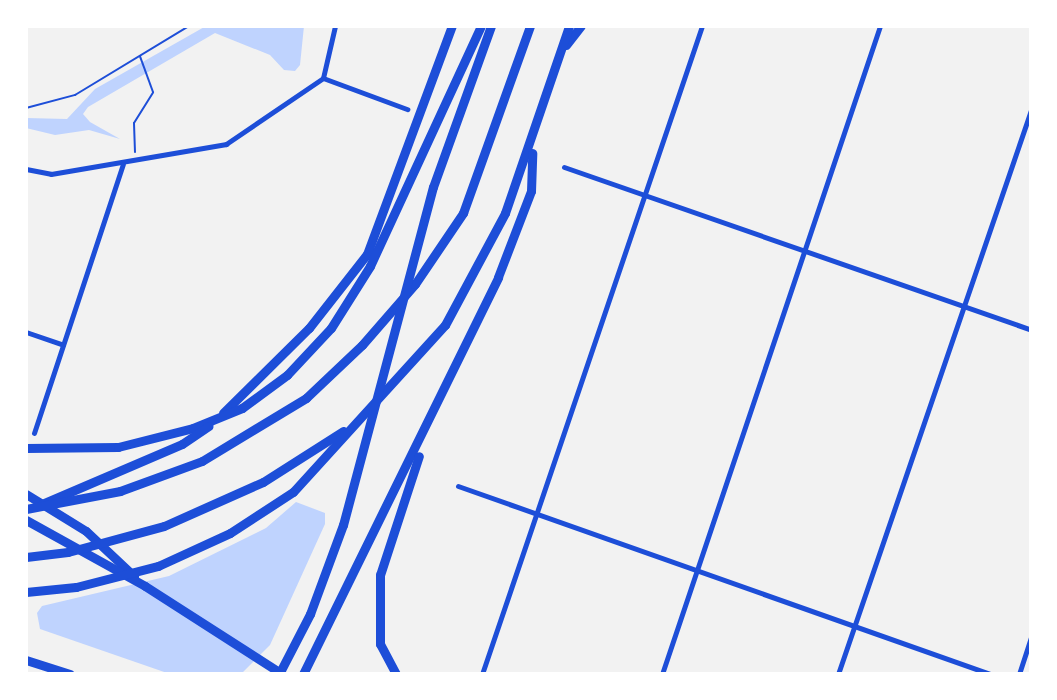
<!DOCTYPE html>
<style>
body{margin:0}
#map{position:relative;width:1057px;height:700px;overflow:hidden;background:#f2f2f2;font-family:"Varela Round",sans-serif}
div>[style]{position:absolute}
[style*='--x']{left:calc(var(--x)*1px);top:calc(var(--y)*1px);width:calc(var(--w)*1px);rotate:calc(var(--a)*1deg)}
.water>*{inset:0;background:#bfd3fe}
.path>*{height:2px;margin:-1px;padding:0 1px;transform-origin:1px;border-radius:1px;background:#1d4ed8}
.minor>*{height:5px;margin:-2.5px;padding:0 2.5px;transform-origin:2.5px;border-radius:2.5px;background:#1d4ed8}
.motorway>*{height:9px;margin:-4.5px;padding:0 4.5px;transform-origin:4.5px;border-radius:4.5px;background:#1d4ed8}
span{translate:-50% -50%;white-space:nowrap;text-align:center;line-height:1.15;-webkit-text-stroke:6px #fff;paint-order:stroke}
.frame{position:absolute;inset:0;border:28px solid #fff;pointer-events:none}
</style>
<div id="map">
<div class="water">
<i style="clip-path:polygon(206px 26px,304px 26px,300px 65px,295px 71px,284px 70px,270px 55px,215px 33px,88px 107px,83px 114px,90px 122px,120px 139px,89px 130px,55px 135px,26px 128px,26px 118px,67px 119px,95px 89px)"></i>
<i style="clip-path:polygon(296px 502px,325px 513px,325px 524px,270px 645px,242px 673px,170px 674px,40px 629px,37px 613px,42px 606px,169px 576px,266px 528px)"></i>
</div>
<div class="path">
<i style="--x:26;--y:108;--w:51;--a:-14.9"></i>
<i style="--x:75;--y:95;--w:133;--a:-31.2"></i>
<i style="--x:135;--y:152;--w:29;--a:-92"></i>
<i style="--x:134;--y:123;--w:36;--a:-58"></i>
<i style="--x:153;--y:92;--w:38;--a:-110"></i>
</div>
<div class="minor">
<i style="--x:323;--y:78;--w:90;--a:20.3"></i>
<i style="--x:323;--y:78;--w:53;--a:-77"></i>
<i style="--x:564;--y:167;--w:495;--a:19.2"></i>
<i style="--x:26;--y:169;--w:25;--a:11"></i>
<i style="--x:51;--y:174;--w:178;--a:-9.7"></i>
<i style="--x:226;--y:144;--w:117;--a:-34.2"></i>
<i style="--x:26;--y:332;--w:39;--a:19"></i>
<i style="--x:34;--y:433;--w:283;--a:-71.7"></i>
<i style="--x:458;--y:486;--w:564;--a:19.46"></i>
<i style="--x:482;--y:674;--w:684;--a:-71.25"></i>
<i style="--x:662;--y:674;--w:684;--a:-71.41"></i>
<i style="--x:838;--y:674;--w:596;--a:-71.11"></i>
<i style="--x:1019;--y:674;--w:39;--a:-72"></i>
</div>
<div class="motorway">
<i style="--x:566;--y:45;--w:24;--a:-52"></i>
<i style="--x:223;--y:413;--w:121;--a:-44.7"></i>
<i style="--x:309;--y:328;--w:94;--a:-51.9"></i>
<i style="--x:367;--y:254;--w:243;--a:-69.6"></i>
<i style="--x:26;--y:448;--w:92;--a:-0.6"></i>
<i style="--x:118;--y:447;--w:77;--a:-14.2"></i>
<i style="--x:193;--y:428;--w:53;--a:-22.2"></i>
<i style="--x:242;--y:408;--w:56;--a:-36.3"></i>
<i style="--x:287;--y:375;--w:64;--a:-46.9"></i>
<i style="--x:331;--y:328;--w:73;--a:-57.8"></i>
<i style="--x:370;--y:266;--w:264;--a:-65.2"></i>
<i style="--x:26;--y:494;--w:70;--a:31.7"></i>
<i style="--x:86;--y:531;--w:66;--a:43.2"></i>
<i style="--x:42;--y:504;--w:152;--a:-23.2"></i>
<i style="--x:182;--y:444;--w:32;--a:-34"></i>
<i style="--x:26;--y:509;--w:96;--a:-10.8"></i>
<i style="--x:120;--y:491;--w:87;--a:-20.1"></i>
<i style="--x:202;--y:461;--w:122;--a:-31.2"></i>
<i style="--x:306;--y:398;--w:77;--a:-43.4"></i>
<i style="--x:362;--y:345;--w:81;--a:-49"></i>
<i style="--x:415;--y:284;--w:86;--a:-55.9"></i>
<i style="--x:463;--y:213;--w:199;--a:-70.3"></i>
<i style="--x:26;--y:520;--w:136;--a:29"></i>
<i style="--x:145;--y:586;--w:163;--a:32.7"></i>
<i style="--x:26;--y:557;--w:42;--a:-6.8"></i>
<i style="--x:68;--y:552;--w:99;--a:-15.2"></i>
<i style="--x:164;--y:526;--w:108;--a:-24"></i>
<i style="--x:263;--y:482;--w:95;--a:-32.5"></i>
<i style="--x:26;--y:592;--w:50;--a:-5.7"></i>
<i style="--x:76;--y:587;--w:85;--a:-14.4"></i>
<i style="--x:158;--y:566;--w:79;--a:-24.6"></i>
<i style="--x:230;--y:533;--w:75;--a:-33.1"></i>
<i style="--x:293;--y:492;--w:226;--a:-47.7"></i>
<i style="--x:445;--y:325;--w:127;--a:-61.8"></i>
<i style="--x:505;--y:213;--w:198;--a:-71.1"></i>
<i style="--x:26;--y:660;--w:46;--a:17.7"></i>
<i style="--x:279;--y:674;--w:68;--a:-62.7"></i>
<i style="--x:310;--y:614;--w:95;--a:-69.7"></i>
<i style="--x:343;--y:525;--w:350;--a:-75.1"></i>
<i style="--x:433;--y:187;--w:171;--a:-70.2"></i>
<i style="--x:303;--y:674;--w:442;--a:-63.8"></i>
<i style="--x:498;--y:277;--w:92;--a:-69"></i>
<i style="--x:531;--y:191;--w:38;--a:-88"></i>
<i style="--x:396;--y:674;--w:34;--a:-118"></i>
<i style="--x:380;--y:644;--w:69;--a:-90"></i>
<i style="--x:380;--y:575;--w:125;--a:-71.9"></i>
</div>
<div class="frame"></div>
</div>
